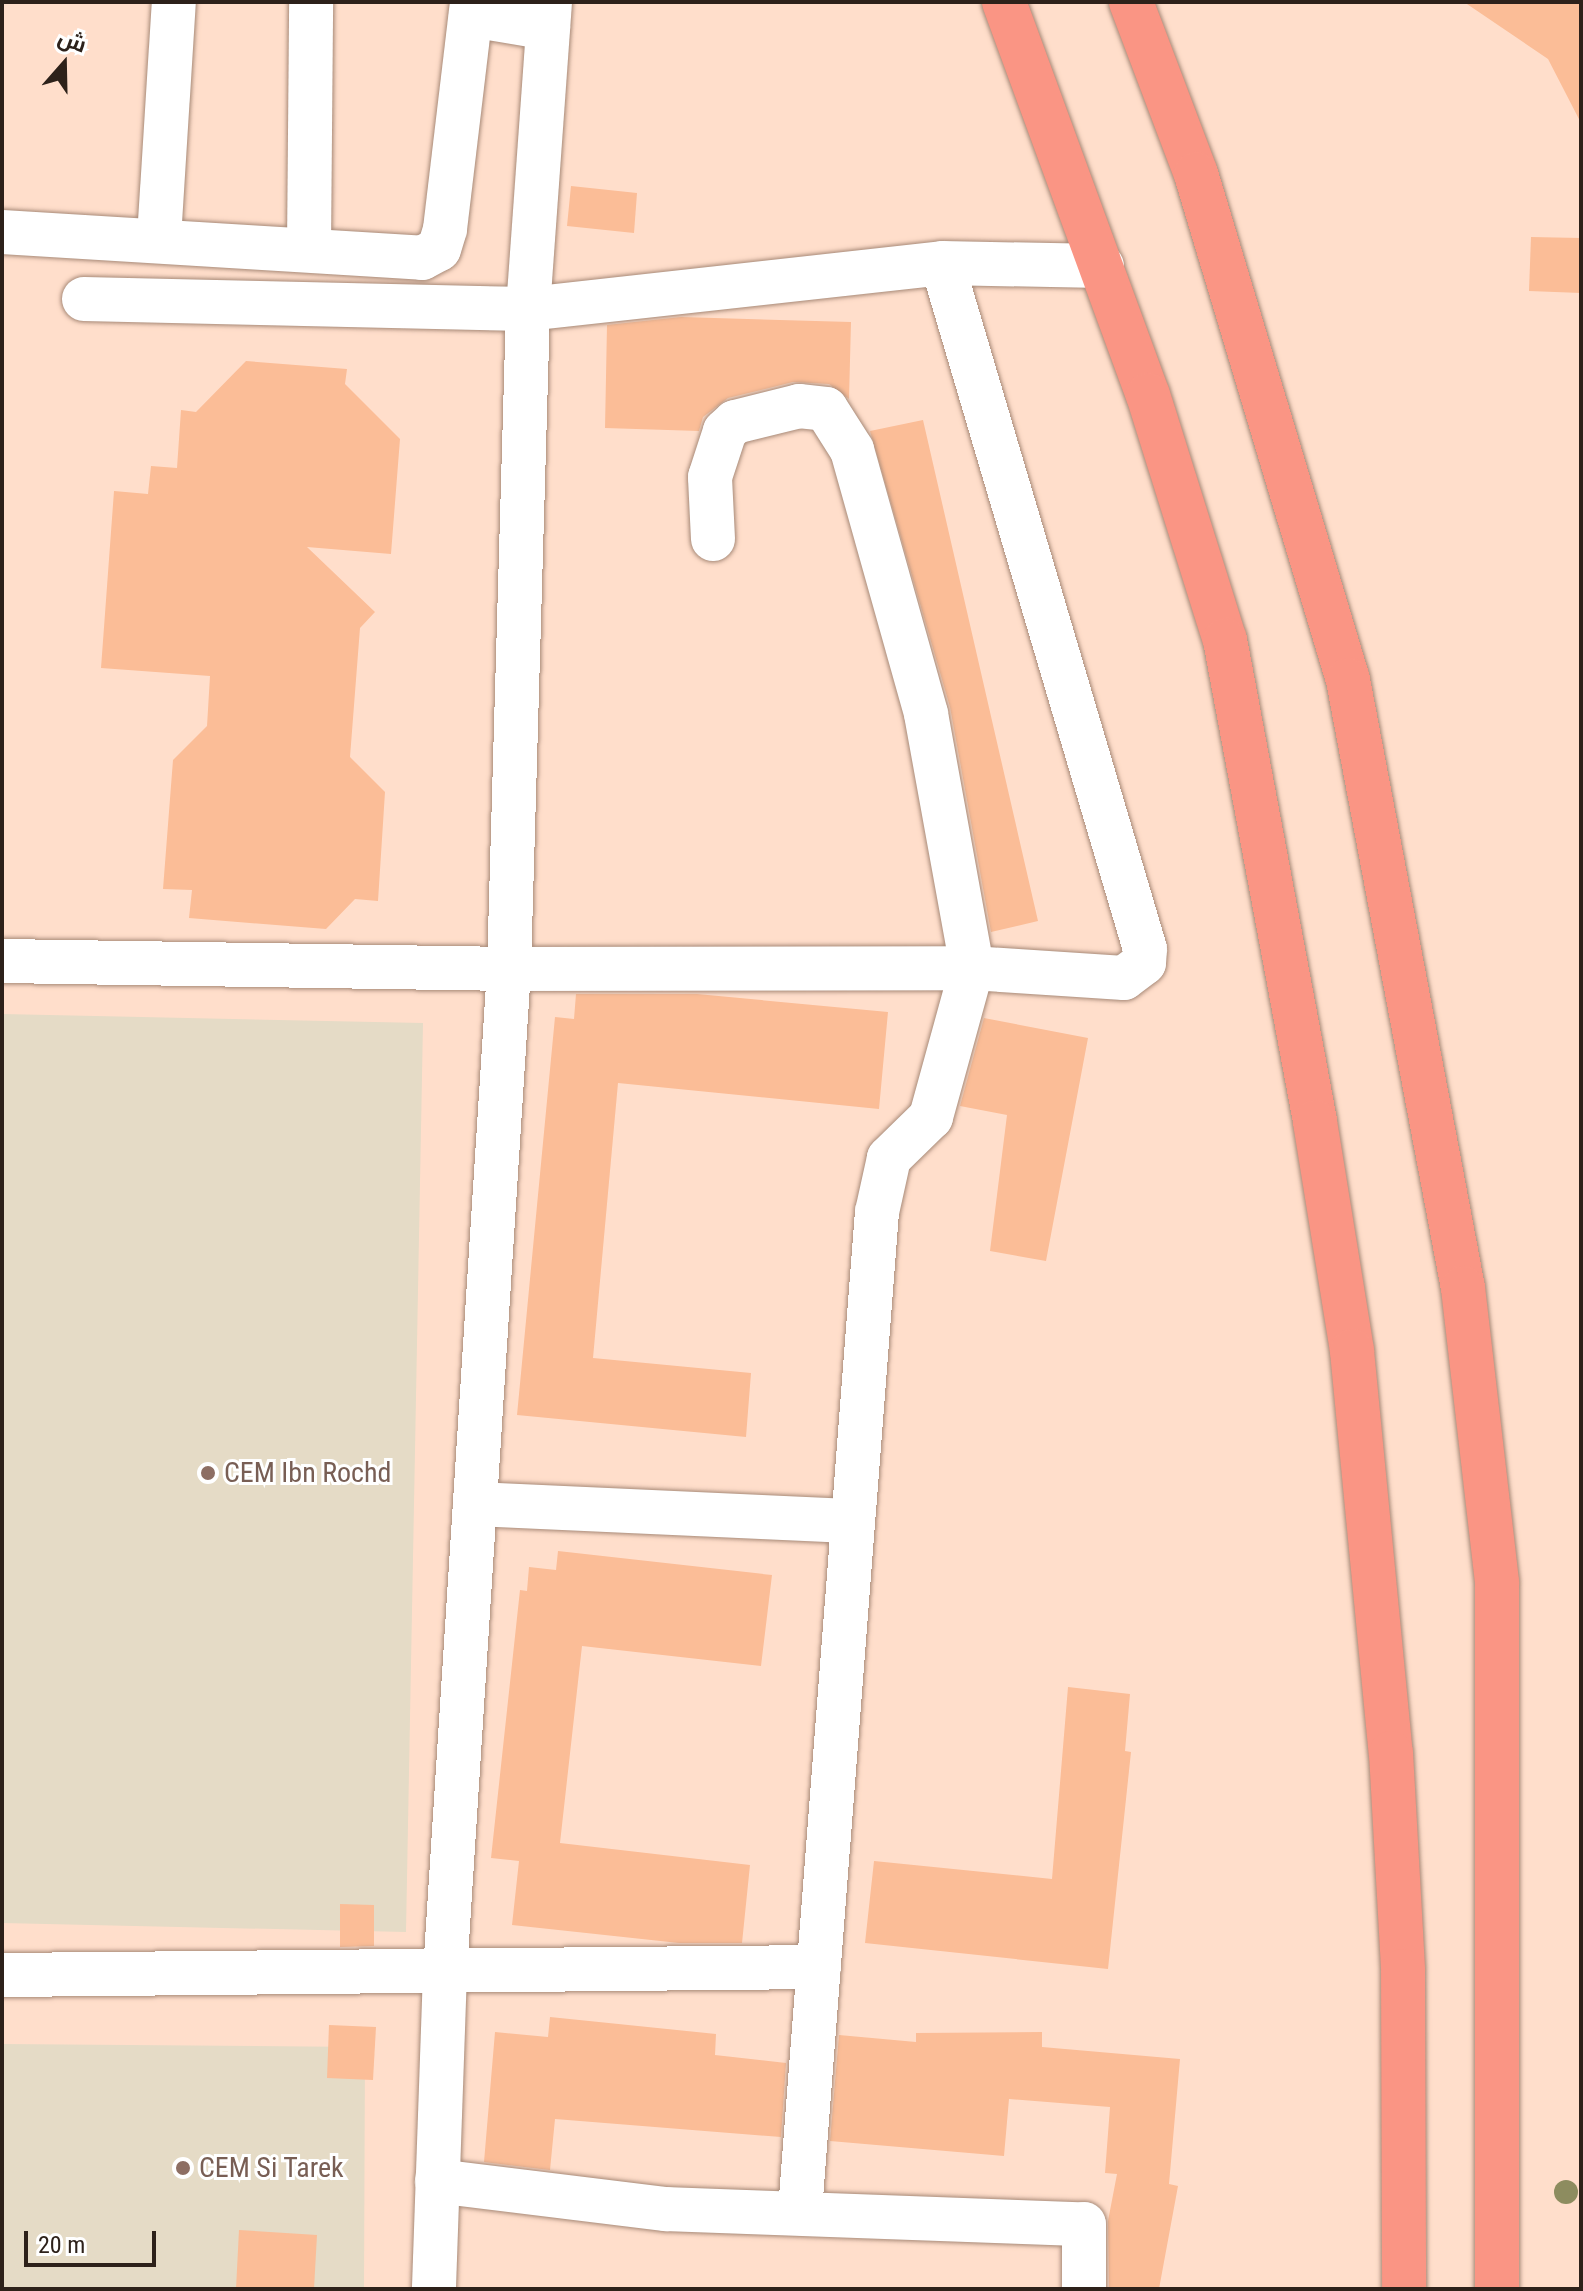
<!DOCTYPE html>
<meta charset="utf-8">
<style>
body{margin:0}
#map{position:relative;width:1583px;height:2291px;overflow:hidden;background:#ffdecb;font-family:"Roboto Condensed",Cairo,sans-serif}
div>[style]{position:absolute}
[style*='--x']{left:calc(var(--x)*1px);top:calc(var(--y)*1px);width:calc(var(--w)*1px);rotate:calc(var(--a)*1deg)}
.education>*{inset:0;background:#e5dbc6}
.building>*{inset:0;background:#fbbd97}
.roads{filter:drop-shadow(0 0 2px #a88a78) drop-shadow(0 0 2px #a88a78)}
.minor>*{height:44px;margin:-22px;padding:0 22px;transform-origin:22px;border-radius:22px;background:#fff}
.highway>*{height:44px;margin:-22px;padding:0 22px;transform-origin:22px;border-radius:22px;background:#fa9584}
.trees>*{width:24px;height:24px;margin:-12px;border-radius:50%;background:#8d8c5f}
.dots>*{width:22px;height:22px;translate:-50% -50%;box-sizing:border-box;border:4px solid #fff;border-radius:50%}
span{translate:-50% -50%;white-space:nowrap;text-align:center;line-height:1.15;-webkit-text-stroke:6px #fff;paint-order:stroke}
.education-label{font-size:28px;color:#785e54}
.left{translate:0 -50%;text-align:left}
.frame{position:absolute;inset:0;border:4px solid #2d211a;pointer-events:none}
.north{position:absolute;left:24px;top:24px;width:80px;height:80px;-webkit-text-stroke:6px #fff;paint-order:stroke;rotate:20deg;font-size:22px;font-weight:700;line-height:32px;text-align:center;color:#2d211a}
.north::after{content:'';display:block;margin:auto;width:28px;height:36px;background:#2d211a;clip-path:polygon(50% 0,100% 100%,50% 72%,0 100%)}
.scale{position:absolute;left:24px;top:2231px;width:132px;height:36px;box-sizing:border-box;border:4px solid #2d211a;border-top:0;padding-left:10px;font-size:24px;line-height:28px;white-space:nowrap;color:#2d211a;-webkit-text-stroke:6px #fff;paint-order:stroke}
</style>
<div id="map">
<div class="education">
<i style="clip-path:polygon(2px 1014px,423px 1023px,406px 1932px,2px 1923px)"></i>
<i style="clip-path:polygon(2px 2044px,365px 2047px,364px 2289px,2px 2289px)"></i>
</div>
<div class="building">
<i style="clip-path:polygon(1464px 2px,1581px 2px,1581px 123px,1548px 59px)"></i>
<i style="clip-path:polygon(571px 186px,637px 193px,634px 233px,567px 226px)"></i>
<i style="clip-path:polygon(1531px 237px,1581px 238px,1581px 293px,1529px 291px)"></i>
<i style="clip-path:polygon(681px 317px,851px 322px,849px 399px,829px 384px,793px 382px,728px 398px,703px 417px,699px 431px,605px 428px,607px 325px)"></i>
<i style="clip-path:polygon(246px 361px,347px 369px,345px 384px,400px 439px,391px 554px,307px 547px,375px 612px,360px 628px,350px 757px,385px 792px,378px 901px,355px 899px,326px 929px,189px 918px,192px 890px,163px 889px,173px 760px,207px 726px,210px 676px,101px 668px,114px 491px,148px 494px,151px 466px,177px 468px,181px 410px,196px 412px)"></i>
<i style="clip-path:polygon(923px 420px,1038px 921px,991px 932px,950px 707px,870px 431px)"></i>
<i style="clip-path:polygon(576px 994px,697px 994px,888px 1012px,879px 1109px,618px 1083px,593px 1358px,751px 1373px,746px 1437px,517px 1415px,555px 1017px,574px 1019px)"></i>
<i style="clip-path:polygon(984px 1018px,1088px 1038px,1046px 1261px,990px 1251px,1007px 1115px,960px 1106px)"></i>
<i style="clip-path:polygon(558px 1551px,772px 1575px,761px 1666px,582px 1646px,560px 1843px,750px 1865px,742px 1943px,679px 1943px,512px 1925px,519px 1861px,491px 1858px,520px 1590px,527px 1591px,529px 1567px,556px 1570px)"></i>
<i style="clip-path:polygon(1068px 1687px,1130px 1694px,1125px 1751px,1131px 1752px,1108px 1969px,865px 1943px,874px 1861px,1052px 1879px)"></i>
<i style="clip-path:polygon(340px 1904px,374px 1905px,374px 1946px,340px 1947px)"></i>
<i style="clip-path:polygon(550px 2017px,716px 2034px,715px 2055px,786px 2063px,781px 2137px,555px 2119px,550px 2170px,484px 2162px,495px 2032px,548px 2037px)"></i>
<i style="clip-path:polygon(329px 2025px,376px 2027px,373px 2080px,327px 2078px)"></i>
<i style="clip-path:polygon(1042px 2032px,1042px 2047px,1180px 2059px,1169px 2184px,1178px 2186px,1159px 2289px,1109px 2289px,1108px 2221px,1117px 2174px,1105px 2173px,1110px 2107px,1009px 2099px,1004px 2156px,830px 2141px,839px 2035px,916px 2042px,916px 2033px)"></i>
<i style="clip-path:polygon(239px 2230px,317px 2235px,314px 2289px,236px 2289px)"></i>
</div>
<div class="roads">
<div class="minor">
<i style="--x:550;--y:2;--w:308;--a:94.1"></i>
<i style="--x:528;--y:309;--w:660;--a:91.65"></i>
<i style="--x:509;--y:969;--w:463;--a:-0.1"></i>
<i style="--x:972;--y:968;--w:152;--a:3.8"></i>
<i style="--x:1124;--y:978;--w:25;--a:-37"></i>
<i style="--x:1144;--y:963;--w:14;--a:-86"></i>
<i style="--x:1145;--y:949;--w:715;--a:-106.48"></i>
<i style="--x:471;--y:15;--w:78;--a:9.6"></i>
<i style="--x:2;--y:232;--w:421;--a:3.5"></i>
<i style="--x:422;--y:258;--w:19;--a:-28"></i>
<i style="--x:439;--y:249;--w:21;--a:-73"></i>
<i style="--x:445;--y:229;--w:229;--a:-83.2"></i>
<i style="--x:159;--y:238;--w:236;--a:-86.4"></i>
<i style="--x:309;--y:247;--w:245;--a:-89.5"></i>
<i style="--x:84;--y:299;--w:444;--a:1.3"></i>
<i style="--x:528;--y:309;--w:417;--a:-6.3"></i>
<i style="--x:942;--y:263;--w:160;--a:1.1"></i>
<i style="--x:713;--y:539;--w:62;--a:-92.8"></i>
<i style="--x:710;--y:477;--w:48;--a:-71.9"></i>
<i style="--x:725;--y:431;--w:13;--a:-42"></i>
<i style="--x:735;--y:422;--w:66;--a:-14"></i>
<i style="--x:799;--y:406;--w:27;--a:6"></i>
<i style="--x:826;--y:409;--w:49;--a:57.6"></i>
<i style="--x:852;--y:450;--w:274;--a:74.3"></i>
<i style="--x:926;--y:714;--w:258;--a:79.7"></i>
<i style="--x:972;--y:968;--w:155;--a:105.4"></i>
<i style="--x:931;--y:1117;--w:59;--a:135.7"></i>
<i style="--x:889;--y:1158;--w:55;--a:102.5"></i>
<i style="--x:877;--y:1212;--w:1002;--a:94.41"></i>
<i style="--x:2;--y:961;--w:507;--a:0.9"></i>
<i style="--x:509;--y:969;--w:1005;--a:93.65"></i>
<i style="--x:445;--y:1972;--w:317;--a:92"></i>
<i style="--x:475;--y:1504;--w:375;--a:2.6"></i>
<i style="--x:2;--y:1975;--w:817;--a:-0.56"></i>
<i style="--x:437;--y:2181;--w:231;--a:7"></i>
<i style="--x:666;--y:2209;--w:418;--a:2.1"></i>
<i style="--x:1084;--y:2224;--w:65;--a:90"></i>
</div>
<div class="highway">
<i style="--x:1004;--y:2;--w:419;--a:69.9"></i>
<i style="--x:1148;--y:395;--w:257;--a:72.6"></i>
<i style="--x:1225;--y:640;--w:490;--a:79.4"></i>
<i style="--x:1315;--y:1122;--w:232;--a:80.8"></i>
<i style="--x:1352;--y:1351;--w:404;--a:84.5"></i>
<i style="--x:1391;--y:1753;--w:218;--a:86.8"></i>
<i style="--x:1403;--y:1971;--w:318;--a:89.8"></i>
<i style="--x:1131;--y:2;--w:184;--a:69.3"></i>
<i style="--x:1196;--y:174;--w:528;--a:73.28"></i>
<i style="--x:1348;--y:680;--w:619;--a:79.29"></i>
<i style="--x:1463;--y:1288;--w:296;--a:83.4"></i>
<i style="--x:1497;--y:1582;--w:707;--a:90"></i>
</div>
</div>
<div class="trees">
<i style="left:1566px;top:2192px"></i>
</div>
<div class="dots">
<i style="left:208px;top:1473px;background:#8d6e63"></i>
<i style="left:183px;top:2168px;background:#8d6e63"></i>
</div>
<div class="education-label">
<span class="left" style="left:224px;top:1473px">CEM Ibn Rochd</span>
<span class="left" style="left:199px;top:2168px">CEM Si Tarek</span>
</div>
<div class="frame"></div>
<div class="north">ش</div>
<div class="scale">20 m</div>
</div>
